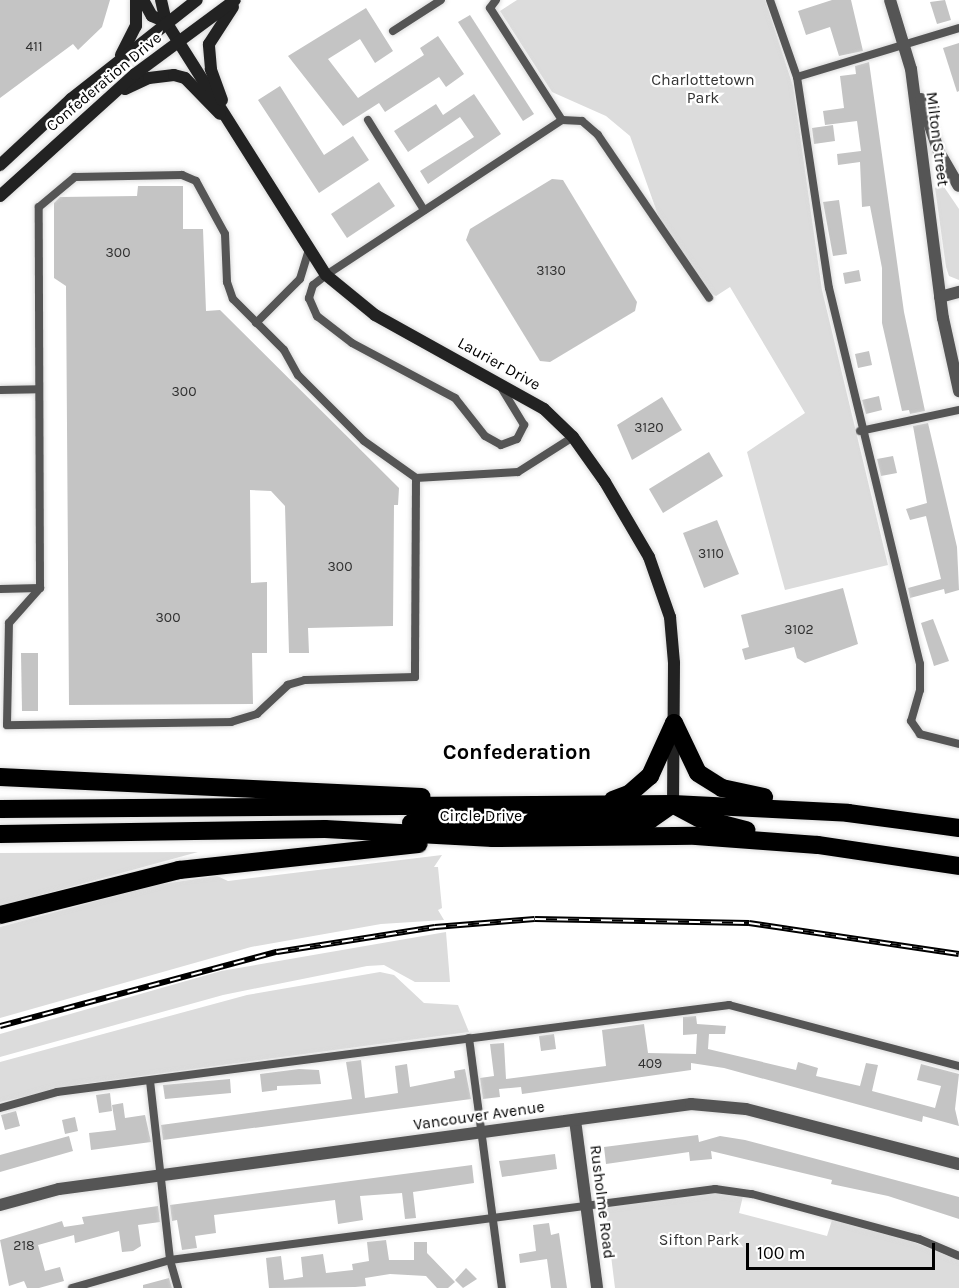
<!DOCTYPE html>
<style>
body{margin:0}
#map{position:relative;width:959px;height:1288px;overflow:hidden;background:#fff;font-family:Karla,sans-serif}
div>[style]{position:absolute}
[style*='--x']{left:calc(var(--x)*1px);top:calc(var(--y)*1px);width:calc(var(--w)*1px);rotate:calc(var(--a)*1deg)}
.green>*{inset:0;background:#dcdcdc}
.building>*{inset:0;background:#c4c4c4}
.roads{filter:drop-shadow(0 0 2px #dbdbdb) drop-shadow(0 0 2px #dbdbdb)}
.lane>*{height:8px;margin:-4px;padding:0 4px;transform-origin:4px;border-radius:4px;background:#555}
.street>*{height:12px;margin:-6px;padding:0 6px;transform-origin:6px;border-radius:6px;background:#555}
.secondary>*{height:12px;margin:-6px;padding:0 6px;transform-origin:6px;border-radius:6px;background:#222}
.highway>*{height:18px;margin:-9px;padding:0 9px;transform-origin:9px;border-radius:9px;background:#000}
.rail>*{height:6px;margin-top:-3px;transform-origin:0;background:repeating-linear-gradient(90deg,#fff 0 11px,#000 0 22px);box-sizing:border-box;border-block:2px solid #000}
span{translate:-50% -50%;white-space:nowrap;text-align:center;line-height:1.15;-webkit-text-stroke:4.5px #fff;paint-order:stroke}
.number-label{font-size:14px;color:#313131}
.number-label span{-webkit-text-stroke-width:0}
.park-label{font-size:16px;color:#333}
.street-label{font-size:16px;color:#000}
.district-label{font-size:22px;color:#000;font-weight:700}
.scale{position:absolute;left:746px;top:1243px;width:189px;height:27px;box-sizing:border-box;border:3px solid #000;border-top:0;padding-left:8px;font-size:18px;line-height:21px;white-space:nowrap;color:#000;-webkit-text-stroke:4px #fff;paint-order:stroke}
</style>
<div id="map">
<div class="green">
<i style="clip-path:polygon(517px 0,765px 0,793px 86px,822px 290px,888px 565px,785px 590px,747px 452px,805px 413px,730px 287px,716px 296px,705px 291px,664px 232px,630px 136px,606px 116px,552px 92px,500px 11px)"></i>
<i style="clip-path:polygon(942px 184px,959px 209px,959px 280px,949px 276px,946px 267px,935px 188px)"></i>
<i style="clip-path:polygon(198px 852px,26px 899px,0 907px,0 853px)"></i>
<i style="clip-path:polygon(442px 855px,434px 867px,438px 867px,442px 908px,438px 910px,444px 920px,381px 924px,251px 947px,0 1018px,0 927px,156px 885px,217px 876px,228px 881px)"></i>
<i style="clip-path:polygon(446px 932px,450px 982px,415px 982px,384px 965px,367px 966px,223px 995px,0 1057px,0 1034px,221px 971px)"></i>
<i style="clip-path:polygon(380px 972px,394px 975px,424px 1003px,458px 1005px,469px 1032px,81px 1084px,0 1102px,0 1062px,247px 995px)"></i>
<i style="clip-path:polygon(707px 1191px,743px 1196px,739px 1213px,827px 1236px,832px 1220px,908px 1240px,959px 1260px,959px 1288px,615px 1288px,605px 1207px)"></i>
</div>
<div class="building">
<i style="clip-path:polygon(0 0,110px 0,102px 27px,78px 50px,73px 44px,0 98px)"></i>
<i style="clip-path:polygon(832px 0,851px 0,863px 51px,839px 56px,830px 27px,806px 35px,798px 11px)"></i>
<i style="clip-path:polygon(945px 0,951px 20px,937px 24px,930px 2px)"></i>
<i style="clip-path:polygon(366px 8px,393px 51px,375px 63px,360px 39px,328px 59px,358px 98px,424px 55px,420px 48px,438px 36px,464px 74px,446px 87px,439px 77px,385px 112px,379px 103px,343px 126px,288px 56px)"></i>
<i style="clip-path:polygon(470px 15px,534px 114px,523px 121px,458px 22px)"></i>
<i style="clip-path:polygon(959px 43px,959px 91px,957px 92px,943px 48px)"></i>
<i style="clip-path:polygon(869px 62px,904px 312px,925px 411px,910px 414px,909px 410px,902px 411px,882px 323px,882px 268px,870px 206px,862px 207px,860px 162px,838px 165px,837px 154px,861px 151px,857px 121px,825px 125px,823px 111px,844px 108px,840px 76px,856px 74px,855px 66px)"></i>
<i style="clip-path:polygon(280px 86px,324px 155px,353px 136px,369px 160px,319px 193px,258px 100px)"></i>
<i style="clip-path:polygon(474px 94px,501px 134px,428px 184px,420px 171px,474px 137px,460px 117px,408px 152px,394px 131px,436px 104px,443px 115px)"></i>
<i style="clip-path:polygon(833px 125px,835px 141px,814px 144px,812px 128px)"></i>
<i style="clip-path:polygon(552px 179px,563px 180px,637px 302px,635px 311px,550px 362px,540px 361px,466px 240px,470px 229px)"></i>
<i style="clip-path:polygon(379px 182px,395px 206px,347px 238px,331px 214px)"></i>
<i style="clip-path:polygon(138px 186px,183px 186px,183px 229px,203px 229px,206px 311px,220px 310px,399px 488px,398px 505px,394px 505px,393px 626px,308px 628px,309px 653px,289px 653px,285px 506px,271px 491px,250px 490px,251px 583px,267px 582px,267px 653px,252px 653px,253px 704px,69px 705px,66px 286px,54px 278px,54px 203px,60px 197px,137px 196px)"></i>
<i style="clip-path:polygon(839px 200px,847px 254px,833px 256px,823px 202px)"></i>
<i style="clip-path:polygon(859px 270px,861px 281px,845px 284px,843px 273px)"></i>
<i style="clip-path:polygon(869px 351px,872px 365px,858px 368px,855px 354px)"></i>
<i style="clip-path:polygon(879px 396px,882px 410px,866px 414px,862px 400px)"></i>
<i style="clip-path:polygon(662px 397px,682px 430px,632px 460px,617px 425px)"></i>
<i style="clip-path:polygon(928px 423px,957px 547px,959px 590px,945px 594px,944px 589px,910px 598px,908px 588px,941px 579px,926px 516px,910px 520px,906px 509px,927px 503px,913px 426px)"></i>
<i style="clip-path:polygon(709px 452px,723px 476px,663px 513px,649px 489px)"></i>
<i style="clip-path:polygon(893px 456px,897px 473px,881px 476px,877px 459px)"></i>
<i style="clip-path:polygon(717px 520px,739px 574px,704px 588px,683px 533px)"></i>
<i style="clip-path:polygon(843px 588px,858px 644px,805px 663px,797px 658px,794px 647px,745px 660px,742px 649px,749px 647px,741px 615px)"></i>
<i style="clip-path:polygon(933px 619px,949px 661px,934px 666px,921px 623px)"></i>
<i style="clip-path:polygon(21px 653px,38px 653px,38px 711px,22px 711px)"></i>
<i style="clip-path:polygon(696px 1016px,697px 1024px,726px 1026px,725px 1034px,709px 1034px,708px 1049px,796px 1070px,798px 1062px,818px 1068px,816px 1076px,860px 1086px,866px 1063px,878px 1065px,872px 1091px,935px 1108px,941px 1086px,917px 1080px,921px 1064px,959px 1074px,955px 1109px,959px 1126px,923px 1116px,922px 1122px,724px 1068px,691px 1063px,691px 1070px,522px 1094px,521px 1087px,499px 1089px,500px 1097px,483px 1099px,480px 1078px,494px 1076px,490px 1044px,504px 1043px,506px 1079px,606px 1066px,602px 1030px,644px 1024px,648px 1053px,696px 1054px,697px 1034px,683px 1035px,683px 1017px)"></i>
<i style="clip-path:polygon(554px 1034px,556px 1049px,541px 1051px,539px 1036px)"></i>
<i style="clip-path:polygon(361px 1060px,365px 1098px,398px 1093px,395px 1066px,407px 1064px,410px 1087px,455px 1078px,454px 1071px,465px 1069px,471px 1099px,163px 1140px,161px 1125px,352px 1099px,346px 1062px)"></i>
<i style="clip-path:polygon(299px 1069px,319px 1070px,321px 1084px,277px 1086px,277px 1090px,262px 1092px,260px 1074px)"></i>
<i style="clip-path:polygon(230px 1079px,231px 1093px,165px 1099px,163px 1085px)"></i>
<i style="clip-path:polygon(110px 1093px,112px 1111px,99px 1113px,96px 1095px)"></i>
<i style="clip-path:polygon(123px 1103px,125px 1118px,145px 1115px,151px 1142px,91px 1150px,89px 1133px,116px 1130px,112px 1105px)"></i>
<i style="clip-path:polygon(16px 1111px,20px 1126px,5px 1130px,1px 1115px)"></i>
<i style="clip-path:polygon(75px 1117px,78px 1131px,65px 1134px,62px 1120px)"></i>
<i style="clip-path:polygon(698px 1135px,699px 1142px,720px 1136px,745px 1140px,959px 1197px,959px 1219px,888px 1196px,831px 1184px,832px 1180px,711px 1151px,712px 1159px,690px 1161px,689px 1152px,606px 1164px,604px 1147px)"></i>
<i style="clip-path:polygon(69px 1136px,73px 1151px,0 1172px,0 1155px)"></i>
<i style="clip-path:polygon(555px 1154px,557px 1169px,502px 1177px,499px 1161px)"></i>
<i style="clip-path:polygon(472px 1165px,474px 1183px,413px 1192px,416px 1218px,405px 1219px,402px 1193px,360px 1196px,363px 1220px,338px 1224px,335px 1200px,214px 1215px,216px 1233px,195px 1236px,197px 1248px,182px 1250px,177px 1220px,172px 1221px,170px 1205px)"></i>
<i style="clip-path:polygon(158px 1206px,160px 1222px,138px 1225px,141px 1246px,133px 1251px,122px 1252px,119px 1231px,75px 1243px,74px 1235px,38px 1245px,45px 1271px,60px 1267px,64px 1281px,39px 1288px,27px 1288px,24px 1281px,9px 1286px,0 1240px,62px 1221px,64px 1227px,84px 1224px,82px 1217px)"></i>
<i style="clip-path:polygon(549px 1223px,551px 1235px,559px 1233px,567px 1288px,551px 1288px,547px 1259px,520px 1263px,519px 1254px,536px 1251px,533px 1225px)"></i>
<i style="clip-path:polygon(386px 1240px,389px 1260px,414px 1260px,414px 1242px,427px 1242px,427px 1253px,455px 1282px,448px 1288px,437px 1288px,426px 1276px,390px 1274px,365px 1278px,366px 1286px,355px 1287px,269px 1288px,266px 1258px,281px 1256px,284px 1280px,303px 1277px,301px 1257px,323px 1254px,326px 1273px,353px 1270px,352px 1264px,369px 1261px,367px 1242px)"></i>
<i style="clip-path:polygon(466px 1268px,477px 1279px,463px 1288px,455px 1280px)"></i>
<i style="clip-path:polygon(169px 1278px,172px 1288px,143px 1288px,143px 1285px)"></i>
</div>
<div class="roads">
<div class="lane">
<i style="--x:496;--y:0;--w:10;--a:127"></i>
<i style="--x:490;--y:8;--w:133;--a:57.3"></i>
<i style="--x:562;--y:120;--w:282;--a:146.7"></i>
<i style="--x:326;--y:275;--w:16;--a:142"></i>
<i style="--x:313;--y:285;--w:14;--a:107"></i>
<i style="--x:309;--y:298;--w:20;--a:66"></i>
<i style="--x:317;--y:316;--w:44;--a:37.6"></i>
<i style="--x:352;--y:343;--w:117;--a:28.1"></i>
<i style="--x:455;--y:398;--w:48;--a:51.7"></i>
<i style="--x:485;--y:436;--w:18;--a:29"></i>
<i style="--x:501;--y:445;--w:17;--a:-21"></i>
<i style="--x:517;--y:439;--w:16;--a:-63"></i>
<i style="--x:524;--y:425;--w:42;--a:-121.4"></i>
<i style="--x:770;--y:0;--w:82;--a:70.7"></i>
<i style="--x:797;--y:77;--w:213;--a:81.4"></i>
<i style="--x:829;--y:288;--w:387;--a:76.4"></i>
<i style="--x:920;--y:664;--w:26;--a:90"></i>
<i style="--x:920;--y:690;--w:32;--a:106"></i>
<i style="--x:911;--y:721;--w:16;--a:55"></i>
<i style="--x:920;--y:734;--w:40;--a:14.4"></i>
<i style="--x:393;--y:31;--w:57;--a:-32.9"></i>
<i style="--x:797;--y:77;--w:169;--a:-16.8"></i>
<i style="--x:368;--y:120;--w:106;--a:58.1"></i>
<i style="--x:562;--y:120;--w:20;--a:3"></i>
<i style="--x:582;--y:121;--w:21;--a:41"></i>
<i style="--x:598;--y:135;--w:197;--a:55.7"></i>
<i style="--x:182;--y:175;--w:15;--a:23"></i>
<i style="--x:196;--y:181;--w:60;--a:61.3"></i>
<i style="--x:225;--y:234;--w:48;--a:87.6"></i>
<i style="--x:227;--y:282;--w:18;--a:71"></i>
<i style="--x:233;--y:299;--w:72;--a:45"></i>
<i style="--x:284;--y:350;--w:29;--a:61"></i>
<i style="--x:298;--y:375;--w:93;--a:45"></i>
<i style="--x:364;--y:441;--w:64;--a:35.4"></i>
<i style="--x:416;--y:478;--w:199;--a:90.3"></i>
<i style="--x:415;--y:677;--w:110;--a:178.4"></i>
<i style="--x:305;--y:680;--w:18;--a:164"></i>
<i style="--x:288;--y:685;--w:42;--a:136.9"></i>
<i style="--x:257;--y:714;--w:27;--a:163"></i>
<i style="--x:231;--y:722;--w:224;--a:179.2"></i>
<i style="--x:7;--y:725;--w:102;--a:-88.9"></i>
<i style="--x:9;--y:623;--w:47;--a:-48.5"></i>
<i style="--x:40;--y:588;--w:381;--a:-90.2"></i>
<i style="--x:39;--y:207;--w:47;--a:-39.8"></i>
<i style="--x:75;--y:177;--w:107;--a:-1.1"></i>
<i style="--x:256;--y:323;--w:62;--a:-45"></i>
<i style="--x:300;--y:279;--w:28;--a:-73"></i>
<i style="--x:0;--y:390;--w:39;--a:-1"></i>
<i style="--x:860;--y:431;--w:101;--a:-12"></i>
<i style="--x:416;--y:478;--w:102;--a:-3.4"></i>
<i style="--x:518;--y:472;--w:65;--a:-32.5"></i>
<i style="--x:0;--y:589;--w:40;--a:-1.4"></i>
<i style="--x:469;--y:1038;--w:252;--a:82.5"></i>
<i style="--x:150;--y:1081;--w:180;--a:83.6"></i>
<i style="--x:170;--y:1260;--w:29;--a:74"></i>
<i style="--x:0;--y:1108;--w:59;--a:-15.7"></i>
<i style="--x:57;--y:1092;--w:678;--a:-7.38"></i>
<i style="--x:729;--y:1005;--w:238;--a:14.9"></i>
<i style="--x:72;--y:1288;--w:102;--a:-15.9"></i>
<i style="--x:170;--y:1260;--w:550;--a:-7.42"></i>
<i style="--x:715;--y:1189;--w:37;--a:8"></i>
<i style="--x:752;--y:1194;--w:173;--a:15.1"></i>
<i style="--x:919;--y:1239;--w:43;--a:23"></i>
</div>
<div class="street">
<i style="--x:890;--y:0;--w:72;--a:73.1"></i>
<i style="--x:911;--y:69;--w:251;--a:82.7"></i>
<i style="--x:943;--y:318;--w:75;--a:77.6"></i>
<i style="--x:921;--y:99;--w:56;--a:71.2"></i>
<i style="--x:939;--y:152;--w:39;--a:60"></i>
<i style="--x:940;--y:297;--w:20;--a:-15"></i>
<i style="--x:575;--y:1120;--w:169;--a:82.5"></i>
<i style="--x:0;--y:1205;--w:61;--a:-15.2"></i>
<i style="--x:59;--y:1189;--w:638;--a:-7.66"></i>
<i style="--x:691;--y:1104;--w:55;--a:5.2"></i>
<i style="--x:746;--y:1109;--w:220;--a:14.5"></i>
</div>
<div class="secondary">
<i style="--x:143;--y:0;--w:18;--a:61"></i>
<i style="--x:152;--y:16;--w:15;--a:23"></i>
<i style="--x:161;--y:0;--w:23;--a:77"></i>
<i style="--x:166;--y:22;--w:299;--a:57.7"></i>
<i style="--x:326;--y:275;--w:63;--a:39.2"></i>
<i style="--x:375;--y:315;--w:193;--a:29.1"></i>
<i style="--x:544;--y:409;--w:40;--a:44"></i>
<i style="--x:573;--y:437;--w:55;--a:54.6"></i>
<i style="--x:605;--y:482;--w:87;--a:59.6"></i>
<i style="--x:649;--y:557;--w:64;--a:70.7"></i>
<i style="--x:670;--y:617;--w:46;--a:85"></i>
<i style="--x:674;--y:663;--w:141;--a:90.4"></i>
<i style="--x:121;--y:55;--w:33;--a:-63"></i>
<i style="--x:136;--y:26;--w:26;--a:-90"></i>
<i style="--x:125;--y:89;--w:26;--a:-25"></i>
<i style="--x:149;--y:78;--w:25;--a:-7"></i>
<i style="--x:174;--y:75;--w:11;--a:15"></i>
<i style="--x:185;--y:78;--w:50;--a:45.8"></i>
<i style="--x:222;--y:100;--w:33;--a:-110"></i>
<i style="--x:211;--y:69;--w:25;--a:-95"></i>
<i style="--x:209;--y:44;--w:44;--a:-57"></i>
<i style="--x:0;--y:165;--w:97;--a:-42.9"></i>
<i style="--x:71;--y:99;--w:160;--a:-38.2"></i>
<i style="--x:0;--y:196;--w:182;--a:-42.1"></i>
<i style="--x:135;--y:74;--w:124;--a:-36.5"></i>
</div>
<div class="highway">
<i style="--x:674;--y:723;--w:55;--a:64.4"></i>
<i style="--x:698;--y:773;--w:28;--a:32"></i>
<i style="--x:722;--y:788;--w:43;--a:12.1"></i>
<i style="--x:0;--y:777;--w:422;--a:2.7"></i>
<i style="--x:613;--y:800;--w:17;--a:-21"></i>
<i style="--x:629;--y:794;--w:28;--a:-41"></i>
<i style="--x:650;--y:776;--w:58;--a:-65.6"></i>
<i style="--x:676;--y:806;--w:26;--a:28"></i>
<i style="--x:699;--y:818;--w:49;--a:14.3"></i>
<i style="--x:0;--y:809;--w:673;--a:-0.43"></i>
<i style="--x:673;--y:804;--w:175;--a:2.9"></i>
<i style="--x:848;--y:813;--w:112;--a:7.7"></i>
<i style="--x:411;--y:823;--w:239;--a:-0.7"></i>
<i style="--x:650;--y:820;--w:28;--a:-35"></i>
<i style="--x:0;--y:834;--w:325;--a:-0.9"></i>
<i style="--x:325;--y:829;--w:168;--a:3.1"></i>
<i style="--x:493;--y:838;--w:203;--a:-0.6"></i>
<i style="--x:696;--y:836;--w:122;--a:4.2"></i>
<i style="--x:818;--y:845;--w:143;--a:8.5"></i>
<i style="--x:0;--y:915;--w:185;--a:-14.1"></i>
<i style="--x:179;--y:870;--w:241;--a:-6.2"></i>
</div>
</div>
<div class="rail">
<i style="--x:0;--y:1026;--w:287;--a:-15"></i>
<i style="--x:277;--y:952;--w:160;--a:-9"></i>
<i style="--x:435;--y:927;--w:100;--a:-4.6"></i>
<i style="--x:535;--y:919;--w:214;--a:1.1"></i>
<i style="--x:749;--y:923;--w:212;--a:8.4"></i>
</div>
<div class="number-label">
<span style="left:34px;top:47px">411</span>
<span style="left:118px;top:253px">300</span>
<span style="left:551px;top:271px">3130</span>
<span style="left:184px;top:392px">300</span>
<span style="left:649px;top:428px">3120</span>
<span style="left:711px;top:554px">3110</span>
<span style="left:340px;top:567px">300</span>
<span style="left:168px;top:618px">300</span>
<span style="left:799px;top:630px">3102</span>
<span style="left:650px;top:1064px">409</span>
<span style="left:24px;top:1246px">218</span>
</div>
<div class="park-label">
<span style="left:703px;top:89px">Charlottetown<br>Park</span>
<span style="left:699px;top:1240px">Sifton Park</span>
</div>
<div class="street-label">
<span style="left:104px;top:82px;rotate:-40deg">Confederation Drive</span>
<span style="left:937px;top:139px;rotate:83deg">Milton Street</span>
<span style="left:499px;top:364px;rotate:29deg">Laurier Drive</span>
<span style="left:481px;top:816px">Circle Drive</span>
<span style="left:479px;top:1116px;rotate:-8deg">Vancouver Avenue</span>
<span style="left:602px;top:1202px;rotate:83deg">Rusholme Road</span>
</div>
<div class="district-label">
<span style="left:517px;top:753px">Confederation</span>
</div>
<div class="scale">100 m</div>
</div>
